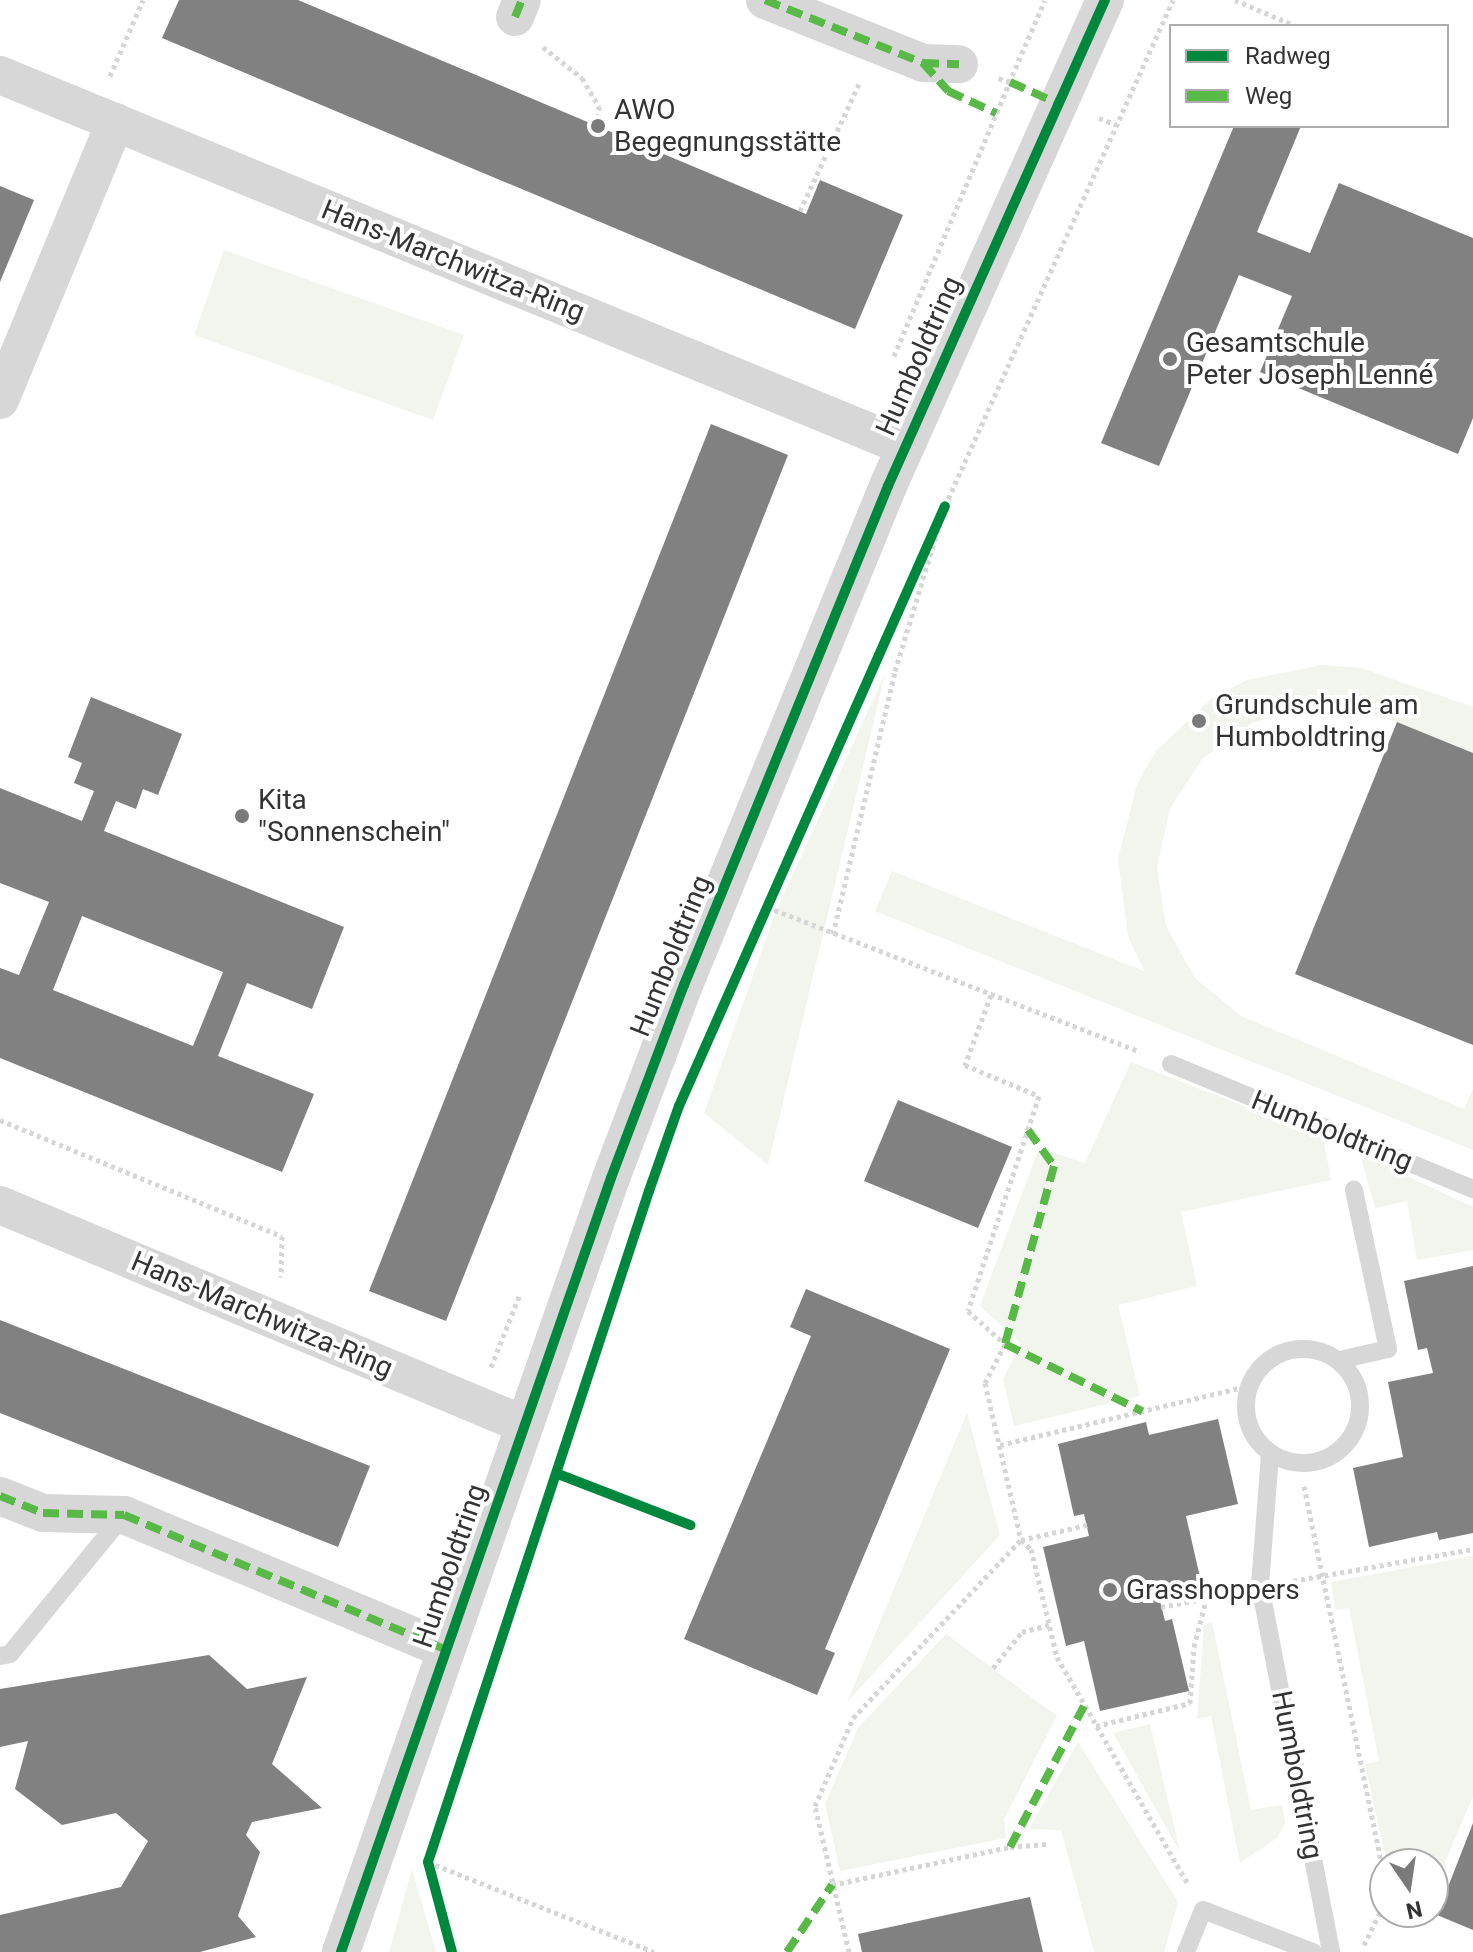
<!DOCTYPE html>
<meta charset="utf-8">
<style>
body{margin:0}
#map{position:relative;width:1473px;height:1952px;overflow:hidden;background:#fff;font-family:Roboto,sans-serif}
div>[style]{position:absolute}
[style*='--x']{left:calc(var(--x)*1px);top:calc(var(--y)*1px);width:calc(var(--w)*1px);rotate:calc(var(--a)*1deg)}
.green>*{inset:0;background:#f1f5ed}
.building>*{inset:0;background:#818181}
.path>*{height:5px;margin-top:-2.5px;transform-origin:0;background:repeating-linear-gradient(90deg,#d6d6d6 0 4px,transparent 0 8px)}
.lane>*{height:18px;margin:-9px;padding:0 9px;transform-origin:9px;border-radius:9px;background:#d7d7d7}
.lane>.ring{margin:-9px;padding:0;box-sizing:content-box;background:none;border:18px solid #d7d7d7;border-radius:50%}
.street>*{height:38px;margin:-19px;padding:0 19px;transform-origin:19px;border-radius:19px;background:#d7d7d7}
.quiet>*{height:8px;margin-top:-4px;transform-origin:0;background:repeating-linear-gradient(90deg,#58b947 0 16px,transparent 0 24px)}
.cycleway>*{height:10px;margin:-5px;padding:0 5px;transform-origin:5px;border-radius:5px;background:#00873e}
.dots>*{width:22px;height:22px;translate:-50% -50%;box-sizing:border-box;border:4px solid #fff;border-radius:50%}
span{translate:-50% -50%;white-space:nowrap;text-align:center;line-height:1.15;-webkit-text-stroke:8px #fff;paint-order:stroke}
.poi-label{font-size:28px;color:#333}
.left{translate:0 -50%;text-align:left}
.street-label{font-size:28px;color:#333}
.legend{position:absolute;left:1169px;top:24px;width:280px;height:104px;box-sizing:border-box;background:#fff;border:2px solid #adadad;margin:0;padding:10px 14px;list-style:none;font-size:24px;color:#333}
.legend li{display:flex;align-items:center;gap:16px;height:40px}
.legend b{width:40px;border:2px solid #adadad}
.north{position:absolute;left:1369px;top:1848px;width:80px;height:80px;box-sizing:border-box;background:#fff;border:2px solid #adadad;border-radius:50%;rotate:167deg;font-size:22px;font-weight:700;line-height:32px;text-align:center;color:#333}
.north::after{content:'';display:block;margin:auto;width:28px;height:36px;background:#7a7a7a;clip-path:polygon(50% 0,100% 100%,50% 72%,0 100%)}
</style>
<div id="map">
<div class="green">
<i style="clip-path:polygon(224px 250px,464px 335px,433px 420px,194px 335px)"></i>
<i style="clip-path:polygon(1322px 665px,1361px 668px,1473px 707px,1473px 753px,1397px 722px,1340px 707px,1309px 707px,1252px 723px,1203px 758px,1170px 808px,1157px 867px,1166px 926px,1195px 978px,1241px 1016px,1464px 1109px,1473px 1089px,1473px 1150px,875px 911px,892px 871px,1144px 971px,1128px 936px,1118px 859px,1137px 784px,1156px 751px,1212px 698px,1247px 680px)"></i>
<i style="clip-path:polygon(885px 674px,768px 1165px,704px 1113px,776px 911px)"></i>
<i style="clip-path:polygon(1131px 1062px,1323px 1137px,1331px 1180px,1181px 1212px,1197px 1286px,1118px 1305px,1140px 1396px,1014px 1426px,1003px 1379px,1021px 1343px,980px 1306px,1039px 1148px,1085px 1163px)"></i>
<i style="clip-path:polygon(1360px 1154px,1473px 1207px,1473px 1250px,1417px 1260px,1407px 1201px,1375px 1208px)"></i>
<i style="clip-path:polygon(967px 1413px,1000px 1535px,847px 1702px)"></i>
<i style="clip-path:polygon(1473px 1556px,1473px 1796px,1433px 1891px,1433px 1864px,1387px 1864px,1365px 1764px,1379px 1761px,1349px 1608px,1335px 1610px,1331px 1582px)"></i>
<i style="clip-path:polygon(1212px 1622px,1251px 1810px,1282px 1805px,1285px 1823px,1277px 1838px,1240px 1863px,1211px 1716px,1197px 1719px,1204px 1625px)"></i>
<i style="clip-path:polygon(946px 1634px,1057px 1716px,1004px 1819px,1006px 1838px,840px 1871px,825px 1804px,858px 1728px)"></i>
<i style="clip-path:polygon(1150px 1724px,1180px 1852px,1113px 1733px)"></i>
<i style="clip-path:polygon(1078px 1742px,1178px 1902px,1164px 1952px,1094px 1952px,1061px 1830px,1029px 1829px)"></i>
<i style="clip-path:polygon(412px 1869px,436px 1952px,389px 1952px)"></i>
</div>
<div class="building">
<i style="clip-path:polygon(179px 0,298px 0,806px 214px,820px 180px,903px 215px,855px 329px,162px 38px)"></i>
<i style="clip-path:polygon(1234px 126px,1301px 126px,1257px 232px,1310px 253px,1339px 183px,1473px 238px,1473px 418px,1458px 454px,1260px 372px,1292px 296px,1239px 275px,1159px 466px,1101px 443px)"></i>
<i style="clip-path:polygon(0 186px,34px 200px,0 282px)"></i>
<i style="clip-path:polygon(711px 424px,788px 455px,446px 1321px,369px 1291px)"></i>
<i style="clip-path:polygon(evenodd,91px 697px,182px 734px,158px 795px,143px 789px,136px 809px,116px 801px,104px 831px,344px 927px,312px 1009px,247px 983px,218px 1056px,314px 1094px,282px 1172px,0 1058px,0 968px,19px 975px,49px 902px,0 883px,0 788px,82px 821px,94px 791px,74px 783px,82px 763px,68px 757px,91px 697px,82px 916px,223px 972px,193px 1046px,53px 990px,82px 916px)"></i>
<i style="clip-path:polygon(1397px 722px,1473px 753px,1473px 1045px,1295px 974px)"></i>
<i style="clip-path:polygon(898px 1100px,1012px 1147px,978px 1228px,864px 1181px)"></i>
<i style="clip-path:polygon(1473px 1266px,1473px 1533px,1439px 1540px,1437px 1532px,1369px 1547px,1353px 1468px,1403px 1457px,1388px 1382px,1433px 1373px,1427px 1348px,1418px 1350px,1404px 1281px)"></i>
<i style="clip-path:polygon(806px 1289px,950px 1349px,825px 1649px,835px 1653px,817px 1695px,684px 1639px,811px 1336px,790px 1327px)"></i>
<i style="clip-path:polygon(0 1320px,370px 1466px,338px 1547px,0 1413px)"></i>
<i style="clip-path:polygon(1218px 1419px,1238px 1504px,1186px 1516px,1202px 1586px,1159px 1597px,1165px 1621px,1172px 1619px,1189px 1691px,1100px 1711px,1084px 1641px,1066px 1646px,1043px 1547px,1089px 1536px,1084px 1514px,1074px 1516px,1058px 1444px,1146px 1422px,1149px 1435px)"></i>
<i style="clip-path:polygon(209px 1655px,247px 1689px,307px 1677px,272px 1764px,322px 1808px,252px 1822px,246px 1835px,260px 1852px,238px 1916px,256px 1937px,200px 1952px,0 1952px,0 1915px,121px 1887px,148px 1841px,116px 1813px,62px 1825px,15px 1789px,28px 1741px,0 1747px,0 1689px)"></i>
<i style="clip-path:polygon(1473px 1823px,1473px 1930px,1437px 1915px)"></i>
<i style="clip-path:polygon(1030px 1897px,1043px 1952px,862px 1952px,858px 1934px)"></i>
</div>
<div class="path">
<i style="--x:1235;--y:0;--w:66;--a:23.1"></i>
<i style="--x:543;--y:47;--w:50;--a:38.5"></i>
<i style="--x:582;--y:78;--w:33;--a:59"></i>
<i style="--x:599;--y:106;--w:20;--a:93"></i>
<i style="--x:110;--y:76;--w:83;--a:-66.5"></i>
<i style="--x:1009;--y:83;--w:90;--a:-66.6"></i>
<i style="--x:1099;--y:118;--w:19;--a:21"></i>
<i style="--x:800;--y:211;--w:140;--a:-65.1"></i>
<i style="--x:894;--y:356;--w:298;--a:-67.1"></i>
<i style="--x:1010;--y:82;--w:13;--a:-162"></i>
<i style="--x:767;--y:907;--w:400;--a:21.2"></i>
<i style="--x:833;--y:934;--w:270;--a:-76.7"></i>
<i style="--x:895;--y:671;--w:172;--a:-73.1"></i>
<i style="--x:945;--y:506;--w:555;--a:-65.74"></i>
<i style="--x:991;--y:995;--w:75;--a:110.4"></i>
<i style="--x:965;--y:1065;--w:80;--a:22.7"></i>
<i style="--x:1039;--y:1096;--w:226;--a:108.3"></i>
<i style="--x:968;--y:1311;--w:50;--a:41.7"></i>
<i style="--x:1005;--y:1344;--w:44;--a:117.1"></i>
<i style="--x:985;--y:1383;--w:161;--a:77.1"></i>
<i style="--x:1021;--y:1540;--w:13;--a:42"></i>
<i style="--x:1031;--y:1549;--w:111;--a:76.5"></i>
<i style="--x:1057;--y:1657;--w:262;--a:60"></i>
<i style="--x:0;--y:1120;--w:305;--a:22.4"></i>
<i style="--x:282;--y:1236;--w:41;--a:91.4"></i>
<i style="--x:491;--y:1367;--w:79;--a:-68.3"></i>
<i style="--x:1000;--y:1445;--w:254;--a:-13.4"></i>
<i style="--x:1304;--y:1486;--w:404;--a:78.4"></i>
<i style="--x:1293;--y:1581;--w:183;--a:-10.1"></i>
<i style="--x:1161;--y:1607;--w:68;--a:-11"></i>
<i style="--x:993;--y:1668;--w:46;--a:-51.1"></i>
<i style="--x:1022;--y:1632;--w:28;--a:-15"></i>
<i style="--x:1096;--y:1726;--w:97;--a:-13.7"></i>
<i style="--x:1190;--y:1703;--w:56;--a:-85.9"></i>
<i style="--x:1194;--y:1647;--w:49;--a:-75.7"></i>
<i style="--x:428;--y:1862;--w:243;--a:21.7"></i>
<i style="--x:832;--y:1885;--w:182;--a:-12.1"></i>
<i style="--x:1010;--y:1847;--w:38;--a:-5"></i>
<i style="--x:1364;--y:1945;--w:48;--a:-64"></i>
<i style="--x:849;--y:1952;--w:150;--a:-103.1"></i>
<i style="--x:815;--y:1806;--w:96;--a:-66.6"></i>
<i style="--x:853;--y:1718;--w:245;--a:-46.7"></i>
<i style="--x:1021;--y:1540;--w:68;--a:-12.8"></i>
</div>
<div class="lane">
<i style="--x:1171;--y:1064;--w:327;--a:22.5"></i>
<i class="ring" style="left:1246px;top:1349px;width:96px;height:96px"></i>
<i style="--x:1340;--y:1360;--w:49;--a:-12.9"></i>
<i style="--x:1388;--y:1349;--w:163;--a:-102.1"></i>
<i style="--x:1270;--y:1455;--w:131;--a:94.4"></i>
<i style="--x:1260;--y:1586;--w:373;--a:79"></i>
<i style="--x:0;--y:1656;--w:10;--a:-11"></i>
<i style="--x:10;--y:1654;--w:177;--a:-50.7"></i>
<i style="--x:1186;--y:1952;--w:45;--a:-68"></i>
<i style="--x:1203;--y:1910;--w:118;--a:20.9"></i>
</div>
<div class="street">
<i style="--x:765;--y:0;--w:170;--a:21.7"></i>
<i style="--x:923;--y:63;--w:36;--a:2"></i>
<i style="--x:515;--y:17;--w:18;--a:-68"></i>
<i style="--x:0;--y:75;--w:979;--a:22.32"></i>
<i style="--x:0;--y:400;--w:301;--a:-67.5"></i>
<i style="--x:0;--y:1205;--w:569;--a:22.74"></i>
<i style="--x:0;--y:1496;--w:46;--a:21.6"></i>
<i style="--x:43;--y:1513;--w:81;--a:1.4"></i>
<i style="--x:124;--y:1515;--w:349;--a:22.7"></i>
<i style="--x:341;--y:1952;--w:820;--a:-70.77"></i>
<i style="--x:611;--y:1178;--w:206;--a:-69.3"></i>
<i style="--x:684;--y:985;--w:539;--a:-67.76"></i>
<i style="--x:888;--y:486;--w:532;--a:-65.94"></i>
</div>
<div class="quiet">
<i style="--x:765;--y:0;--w:170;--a:21.7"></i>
<i style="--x:923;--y:63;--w:36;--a:2"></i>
<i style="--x:515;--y:17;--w:18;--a:-68"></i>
<i style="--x:923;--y:63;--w:38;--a:48"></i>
<i style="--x:948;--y:91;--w:53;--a:24.6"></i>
<i style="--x:1010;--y:82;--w:51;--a:24.1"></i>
<i style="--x:1028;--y:1130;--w:44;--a:54.2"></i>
<i style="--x:1054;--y:1166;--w:185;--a:105.4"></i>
<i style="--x:1005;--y:1344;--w:153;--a:26.1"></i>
<i style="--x:0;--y:1496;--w:46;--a:21.6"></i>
<i style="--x:43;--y:1513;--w:81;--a:1.4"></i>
<i style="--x:124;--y:1515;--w:349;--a:22.7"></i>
<i style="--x:1010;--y:1847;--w:159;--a:-62.3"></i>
<i style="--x:787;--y:1952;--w:81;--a:-56.1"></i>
</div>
<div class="cycleway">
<i style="--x:558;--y:1474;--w:142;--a:21.1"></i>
<i style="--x:341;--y:1952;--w:820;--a:-70.77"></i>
<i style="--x:611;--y:1178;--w:206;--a:-69.3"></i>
<i style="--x:684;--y:985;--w:539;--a:-67.76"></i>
<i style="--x:888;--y:486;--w:532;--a:-65.94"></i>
<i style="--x:452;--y:1952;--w:93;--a:-104.9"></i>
<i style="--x:428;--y:1862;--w:706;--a:-71.77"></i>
<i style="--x:649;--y:1191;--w:90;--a:-70.6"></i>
<i style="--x:679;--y:1106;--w:656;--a:-66.09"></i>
</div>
<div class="dots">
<i style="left:598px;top:126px;background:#7a7a7a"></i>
<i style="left:1170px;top:359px;background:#7a7a7a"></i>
<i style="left:1199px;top:721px;background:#7a7a7a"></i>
<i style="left:242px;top:816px;background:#7a7a7a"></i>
<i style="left:1110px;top:1590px;background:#7a7a7a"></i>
</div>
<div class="poi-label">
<span class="left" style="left:614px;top:126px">AWO<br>Begegnungsstätte</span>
<span class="left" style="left:1186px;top:359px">Gesamtschule<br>Peter Joseph Lenné</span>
<span class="left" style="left:1215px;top:721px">Grundschule am<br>Humboldtring</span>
<span class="left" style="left:258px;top:816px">Kita<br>"Sonnenschein"</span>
<span class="left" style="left:1126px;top:1590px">Grasshoppers</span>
</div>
<div class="street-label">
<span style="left:453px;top:261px;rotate:22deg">Hans-Marchwitza-Ring</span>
<span style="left:919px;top:356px;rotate:-66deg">Humboldtring</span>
<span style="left:671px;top:956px;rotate:-68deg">Humboldtring</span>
<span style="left:1332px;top:1131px;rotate:22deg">Humboldtring</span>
<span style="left:262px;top:1315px;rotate:23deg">Hans-Marchwitza-Ring</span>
<span style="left:450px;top:1566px;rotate:-71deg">Humboldtring</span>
<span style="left:1297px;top:1775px;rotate:79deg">Humboldtring</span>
</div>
<ul class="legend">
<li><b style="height:10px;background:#00873e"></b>Radweg</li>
<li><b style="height:10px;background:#58b947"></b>Weg</li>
</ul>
<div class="north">N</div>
</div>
